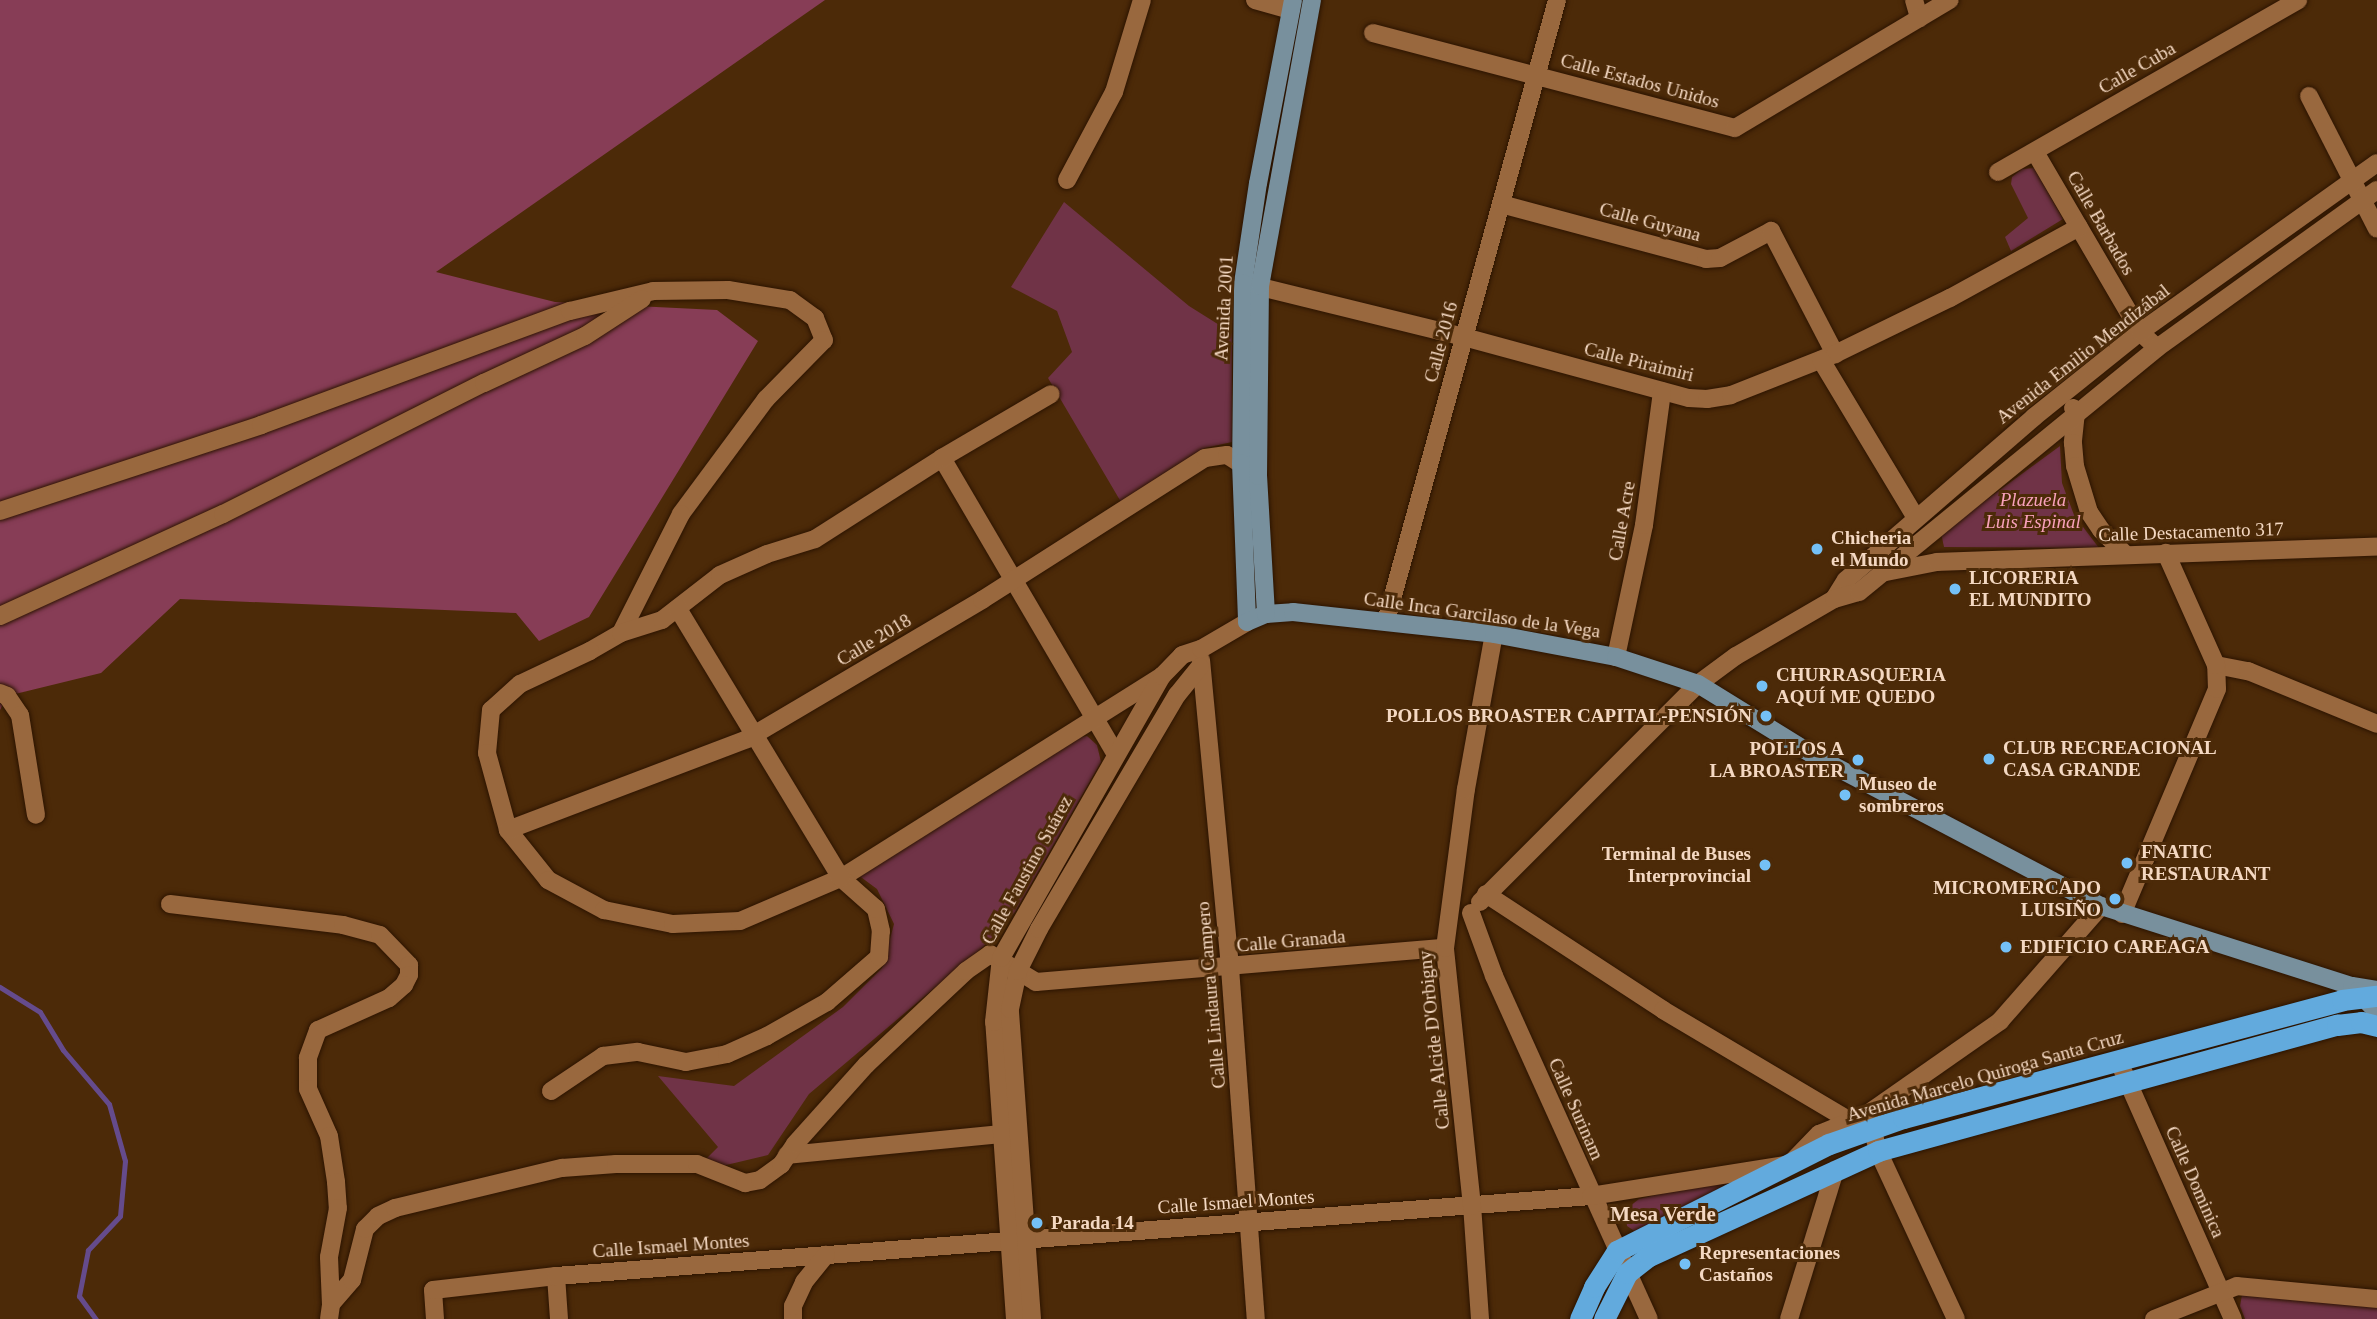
<!DOCTYPE html>
<meta charset="utf-8">
<style>
body{margin:0}
#map{position:relative;width:2377px;height:1319px;overflow:hidden;background:#4c2a08;font-family:"Times New Roman",serif}
div>[style]{position:absolute}
[style*='--x']{left:calc(var(--x)*1px);top:calc(var(--y)*1px);width:calc(var(--w)*1px);rotate:calc(var(--a)*1deg)}
.green>*{inset:0;background:#703347}
.forest>*{inset:0;background:#873d56}
.stream>*{height:5px;margin:-2.5px;padding:0 2.5px;transform-origin:2.5px;border-radius:2.5px;background:#654b8c}
.roads{filter:drop-shadow(0 0 2px #2c1400) drop-shadow(0 0 2px #2c1400)}
.street>*{height:18px;margin:-9px;padding:0 9px;transform-origin:9px;border-radius:9px;background:#99683e}
.secondary>*{height:18px;margin:-9px;padding:0 9px;transform-origin:9px;border-radius:9px;background:#99683e}
.primary>*{height:18px;margin:-9px;padding:0 9px;transform-origin:9px;border-radius:9px;background:#78909d}
.highway>*{height:21px;margin:-10.5px;padding:0 10.5px;transform-origin:10.5px;border-radius:10.5px;background:#62aadd}
.dots>*{width:19px;height:19px;translate:-50% -50%;box-sizing:border-box;border:4px solid #4c2a08;border-radius:50%}
span{translate:-50% -50%;white-space:nowrap;text-align:center;line-height:1.15;-webkit-text-stroke:6px #4c2a08;paint-order:stroke}
.street-label{font-size:19px;color:#f4d8c2}
.park-label{font-size:19px;color:#f8a1bb;font-style:italic}
.poi-label{font-size:19px;color:#f4d8c2;font-weight:700}
.left{translate:0 -50%;text-align:left}
.right{translate:-100% -50%;text-align:right}
.neighbourhood-label{font-size:21px;color:#f4d8c2;font-weight:700}
</style>
<div id="map">
<div class="green">
<i style="clip-path:polygon(2034px 168px,2063px 219px,2011px 251px,2005px 237px,2028px 218px,2011px 184px,2012px 177px,2022px 169px)"></i>
<i style="clip-path:polygon(1064px 202px,1189px 306px,1232px 333px,1232px 442px,1205px 448px,1121px 502px,1048px 378px,1072px 352px,1057px 311px,1011px 287px)"></i>
<i style="clip-path:polygon(2060px 446px,2062px 483px,2074px 515px,2099px 548px,1944px 547px,1941px 533px)"></i>
<i style="clip-path:polygon(1087px 736px,1097px 745px,1101px 762px,1015px 912px,983px 947px,809px 1094px,768px 1155px,722px 1166px,705px 1160px,718px 1147px,658px 1076px,734px 1086px,843px 1007px,882px 968px,894px 924px,877px 889px,858px 875px,1074px 738px)"></i>
<i style="clip-path:polygon(1747px 1173px,1747px 1180px,1636px 1232px,1627px 1226px,1625px 1210px,1639px 1199px)"></i>
<i style="clip-path:polygon(2242px 1295px,2377px 1307px,2377px 1319px,2245px 1319px,2240px 1306px)"></i>
</div>
<div class="forest">
<i style="clip-path:polygon(0 0,825px 0,436px 272px,555px 302px,717px 310px,758px 341px,589px 617px,539px 641px,516px 613px,180px 599px,101px 673px,7px 696px,0 710px)"></i>
</div>
<div class="stream">
<i style="--x:0;--y:987;--w:47;--a:32"></i>
<i style="--x:40;--y:1012;--w:44;--a:58.8"></i>
<i style="--x:63;--y:1050;--w:71;--a:49.6"></i>
<i style="--x:109;--y:1104;--w:59;--a:74.3"></i>
<i style="--x:125;--y:1161;--w:55;--a:95.2"></i>
<i style="--x:120;--y:1216;--w:47;--a:133.3"></i>
<i style="--x:88;--y:1250;--w:47;--a:101.1"></i>
<i style="--x:79;--y:1296;--w:29;--a:54"></i>
</div>
<div class="roads">
<div class="street">
<i style="--x:1255;--y:0;--w:37;--a:16"></i>
<i style="--x:1914;--y:0;--w:19;--a:74"></i>
<i style="--x:1373;--y:33;--w:374;--a:14.7"></i>
<i style="--x:1735;--y:128;--w:250;--a:-30.8"></i>
<i style="--x:2309;--y:96;--w:149;--a:62.9"></i>
<i style="--x:2035;--y:152;--w:208;--a:59.7"></i>
<i style="--x:2140;--y:332;--w:23;--a:43"></i>
<i style="--x:1998;--y:172;--w:346;--a:-29.8"></i>
<i style="--x:1067;--y:180;--w:100;--a:-61.9"></i>
<i style="--x:1114;--y:92;--w:96;--a:-73.1"></i>
<i style="--x:1501;--y:204;--w:212;--a:15"></i>
<i style="--x:1706;--y:259;--w:14;--a:-4"></i>
<i style="--x:1720;--y:258;--w:58;--a:-27.9"></i>
<i style="--x:1771;--y:231;--w:139;--a:62.5"></i>
<i style="--x:1248;--y:284;--w:222;--a:13.8"></i>
<i style="--x:1464;--y:337;--w:233;--a:15.2"></i>
<i style="--x:1689;--y:398;--w:18;--a:3"></i>
<i style="--x:1707;--y:399;--w:24;--a:-9"></i>
<i style="--x:1731;--y:395;--w:112;--a:-21.5"></i>
<i style="--x:1835;--y:354;--w:128;--a:-26"></i>
<i style="--x:1950;--y:298;--w:147;--a:-28.8"></i>
<i style="--x:1821;--y:360;--w:184;--a:59"></i>
<i style="--x:942;--y:458;--w:343;--a:59.6"></i>
<i style="--x:0;--y:511;--w:275;--a:-18.2"></i>
<i style="--x:261;--y:425;--w:329;--a:-20.3"></i>
<i style="--x:570;--y:311;--w:85;--a:-13.5"></i>
<i style="--x:653;--y:291;--w:75;--a:-0.8"></i>
<i style="--x:728;--y:290;--w:63;--a:9.2"></i>
<i style="--x:790;--y:300;--w:31;--a:36"></i>
<i style="--x:815;--y:318;--w:24;--a:68"></i>
<i style="--x:824;--y:340;--w:83;--a:134.5"></i>
<i style="--x:766;--y:399;--w:143;--a:126.5"></i>
<i style="--x:681;--y:514;--w:133;--a:116.8"></i>
<i style="--x:621;--y:633;--w:36;--a:150"></i>
<i style="--x:590;--y:651;--w:77;--a:154.8"></i>
<i style="--x:520;--y:684;--w:39;--a:138"></i>
<i style="--x:491;--y:710;--w:43;--a:95.3"></i>
<i style="--x:487;--y:753;--w:80;--a:74.7"></i>
<i style="--x:508;--y:830;--w:64;--a:51.3"></i>
<i style="--x:548;--y:880;--w:64;--a:28.2"></i>
<i style="--x:604;--y:910;--w:70;--a:11.5"></i>
<i style="--x:673;--y:924;--w:67;--a:-2.6"></i>
<i style="--x:740;--y:921;--w:110;--a:-23.1"></i>
<i style="--x:841;--y:878;--w:379;--a:-32.2"></i>
<i style="--x:1881;--y:573;--w:57;--a:-11.1"></i>
<i style="--x:0;--y:616;--w:245;--a:-24.6"></i>
<i style="--x:223;--y:514;--w:292;--a:-26.7"></i>
<i style="--x:484;--y:383;--w:111;--a:-25"></i>
<i style="--x:585;--y:336;--w:68;--a:-33"></i>
<i style="--x:1386;--y:621;--w:644;--a:-74.6"></i>
<i style="--x:621;--y:633;--w:43;--a:-17.6"></i>
<i style="--x:662;--y:620;--w:73;--a:-37.8"></i>
<i style="--x:720;--y:575;--w:51;--a:-24.1"></i>
<i style="--x:767;--y:554;--w:50;--a:-17.4"></i>
<i style="--x:815;--y:539;--w:151;--a:-32.5"></i>
<i style="--x:942;--y:458;--w:126;--a:-30.4"></i>
<i style="--x:1616;--y:657;--w:135;--a:-78"></i>
<i style="--x:1644;--y:525;--w:135;--a:-82.3"></i>
<i style="--x:1201;--y:660;--w:309;--a:84.6"></i>
<i style="--x:1230;--y:968;--w:352;--a:85.8"></i>
<i style="--x:2216;--y:665;--w:33;--a:11"></i>
<i style="--x:2248;--y:671;--w:139;--a:22.3"></i>
<i style="--x:0;--y:693;--w:8;--a:23"></i>
<i style="--x:7;--y:696;--w:23;--a:56"></i>
<i style="--x:20;--y:715;--w:101;--a:80.9"></i>
<i style="--x:508;--y:830;--w:256;--a:-20.8"></i>
<i style="--x:747;--y:739;--w:273;--a:-30.6"></i>
<i style="--x:982;--y:600;--w:264;--a:-32.5"></i>
<i style="--x:1205;--y:458;--w:22;--a:-8"></i>
<i style="--x:1227;--y:455;--w:27;--a:33"></i>
<i style="--x:1486;--y:894;--w:212;--a:33.2"></i>
<i style="--x:1663;--y:1010;--w:217;--a:30.7"></i>
<i style="--x:1480;--y:902;--w:308;--a:-45"></i>
<i style="--x:170;--y:904;--w:174;--a:6.9"></i>
<i style="--x:343;--y:925;--w:38;--a:15"></i>
<i style="--x:380;--y:935;--w:42;--a:46"></i>
<i style="--x:409;--y:965;--w:10;--a:90"></i>
<i style="--x:409;--y:975;--w:11;--a:117"></i>
<i style="--x:404;--y:985;--w:20;--a:139"></i>
<i style="--x:389;--y:998;--w:78;--a:155.7"></i>
<i style="--x:318;--y:1030;--w:30;--a:110"></i>
<i style="--x:308;--y:1058;--w:31;--a:90"></i>
<i style="--x:308;--y:1089;--w:51;--a:65.9"></i>
<i style="--x:329;--y:1136;--w:47;--a:81.3"></i>
<i style="--x:336;--y:1182;--w:26;--a:86"></i>
<i style="--x:338;--y:1208;--w:50;--a:100.4"></i>
<i style="--x:329;--y:1257;--w:47;--a:87.6"></i>
<i style="--x:1471;--y:913;--w:67;--a:69.9"></i>
<i style="--x:1494;--y:976;--w:376;--a:65.7"></i>
<i style="--x:2122;--y:914;--w:244;--a:-67.1"></i>
<i style="--x:2217;--y:689;--w:24;--a:-92"></i>
<i style="--x:2216;--y:665;--w:123;--a:-114.1"></i>
<i style="--x:2119;--y:1062;--w:281;--a:66.1"></i>
<i style="--x:551;--y:1091;--w:63;--a:-33.9"></i>
<i style="--x:603;--y:1056;--w:35;--a:-7"></i>
<i style="--x:638;--y:1052;--w:49;--a:11.8"></i>
<i style="--x:686;--y:1062;--w:42;--a:-11"></i>
<i style="--x:727;--y:1054;--w:44;--a:-24.2"></i>
<i style="--x:767;--y:1036;--w:69;--a:-29.5"></i>
<i style="--x:827;--y:1002;--w:69;--a:-40.9"></i>
<i style="--x:879;--y:957;--w:26;--a:-86"></i>
<i style="--x:881;--y:931;--w:23;--a:-103"></i>
<i style="--x:876;--y:909;--w:47;--a:-138.5"></i>
<i style="--x:841;--y:878;--w:315;--a:-121.2"></i>
<i style="--x:1872;--y:1128;--w:24;--a:75"></i>
<i style="--x:1878;--y:1151;--w:185;--a:65.1"></i>
<i style="--x:787;--y:1155;--w:227;--a:-5.6"></i>
<i style="--x:556;--y:1276;--w:43;--a:86"></i>
<i style="--x:329;--y:1319;--w:15;--a:-82"></i>
<i style="--x:331;--y:1304;--w:32;--a:-49"></i>
<i style="--x:352;--y:1280;--w:53;--a:-75.7"></i>
<i style="--x:365;--y:1229;--w:18;--a:-45"></i>
<i style="--x:378;--y:1216;--w:19;--a:-25"></i>
<i style="--x:395;--y:1208;--w:172;--a:-13.5"></i>
<i style="--x:562;--y:1168;--w:54;--a:-4.2"></i>
<i style="--x:616;--y:1164;--w:81;--a:0"></i>
<i style="--x:697;--y:1164;--w:52;--a:21.6"></i>
<i style="--x:745;--y:1183;--w:15;--a:-11"></i>
<i style="--x:760;--y:1180;--w:26;--a:-36"></i>
<i style="--x:781;--y:1165;--w:25;--a:-56"></i>
<i style="--x:795;--y:1144;--w:106;--a:-48.1"></i>
<i style="--x:866;--y:1065;--w:137;--a:-43.2"></i>
<i style="--x:966;--y:971;--w:29;--a:-35"></i>
<i style="--x:990;--y:954;--w:54;--a:31.3"></i>
<i style="--x:1036;--y:982;--w:410;--a:-4.8"></i>
<i style="--x:435;--y:1319;--w:29;--a:-94"></i>
<i style="--x:433;--y:1290;--w:124;--a:-6.5"></i>
<i style="--x:556;--y:1276;--w:1038;--a:-4.42"></i>
<i style="--x:1591;--y:1196;--w:202;--a:-9.1"></i>
<i style="--x:1790;--y:1164;--w:42;--a:-46"></i>
<i style="--x:1819;--y:1134;--w:51;--a:-22"></i>
<i style="--x:1866;--y:1115;--w:164;--a:-35"></i>
<i style="--x:2000;--y:1021;--w:153;--a:-48.7"></i>
<i style="--x:793;--y:1319;--w:13;--a:-90"></i>
<i style="--x:793;--y:1306;--w:26;--a:-65"></i>
<i style="--x:804;--y:1282;--w:35;--a:-51"></i>
<i style="--x:1015;--y:1319;--w:298;--a:-94"></i>
<i style="--x:994;--y:1022;--w:64;--a:-83.8"></i>
<i style="--x:1001;--y:958;--w:325;--a:-60.3"></i>
<i style="--x:1162;--y:676;--w:29;--a:-46"></i>
<i style="--x:1182;--y:655;--w:20;--a:-18"></i>
<i style="--x:1201;--y:649;--w:53;--a:-30.4"></i>
<i style="--x:1032;--y:1319;--w:311;--a:-94.1"></i>
<i style="--x:1010;--y:1009;--w:39;--a:-78"></i>
<i style="--x:1018;--y:971;--w:47;--a:-63.4"></i>
<i style="--x:1039;--y:929;--w:272;--a:-59.5"></i>
<i style="--x:1177;--y:695;--w:36;--a:-51"></i>
<i style="--x:1480;--y:1319;--w:113;--a:-94"></i>
<i style="--x:1472;--y:1206;--w:259;--a:-96"></i>
<i style="--x:1445;--y:948;--w:160;--a:-82.5"></i>
<i style="--x:1466;--y:789;--w:158;--a:-79.8"></i>
<i style="--x:1789;--y:1319;--w:156;--a:-72.8"></i>
<i style="--x:2154;--y:1319;--w:89;--a:-21.7"></i>
<i style="--x:2237;--y:1286;--w:141;--a:5.3"></i>
</div>
<div class="secondary">
<i style="--x:2073;--y:408;--w:5;--a:53"></i>
<i style="--x:2076;--y:412;--w:31;--a:96"></i>
<i style="--x:2073;--y:443;--w:23;--a:85"></i>
<i style="--x:2075;--y:466;--w:48;--a:73.1"></i>
<i style="--x:2089;--y:512;--w:22;--a:56"></i>
<i style="--x:2101;--y:530;--w:35;--a:45"></i>
<i style="--x:1937;--y:562;--w:440;--a:-2"></i>
<i style="--x:1834;--y:599;--w:22;--a:-58"></i>
<i style="--x:1846;--y:580;--w:249;--a:-40.9"></i>
<i style="--x:2034;--y:417;--w:136;--a:-38.7"></i>
<i style="--x:2140;--y:332;--w:291;--a:-35.5"></i>
<i style="--x:1698;--y:684;--w:47;--a:-36.4"></i>
<i style="--x:1736;--y:656;--w:113;--a:-30.2"></i>
<i style="--x:1834;--y:599;--w:26;--a:-16"></i>
<i style="--x:1859;--y:592;--w:385;--a:-39.3"></i>
<i style="--x:2157;--y:348;--w:271;--a:-35.7"></i>
</div>
<div class="primary">
<i style="--x:1293;--y:0;--w:186;--a:100.8"></i>
<i style="--x:1258;--y:183;--w:101;--a:98.5"></i>
<i style="--x:1243;--y:283;--w:180;--a:90.6"></i>
<i style="--x:1241;--y:463;--w:159;--a:87.8"></i>
<i style="--x:1247;--y:622;--w:21;--a:-23"></i>
<i style="--x:1266;--y:614;--w:27;--a:-4"></i>
<i style="--x:1293;--y:612;--w:202;--a:6.2"></i>
<i style="--x:1494;--y:634;--w:124;--a:10.7"></i>
<i style="--x:1616;--y:657;--w:86;--a:18.2"></i>
<i style="--x:1698;--y:684;--w:135;--a:31.7"></i>
<i style="--x:1813;--y:755;--w:325;--a:27.7"></i>
<i style="--x:2101;--y:906;--w:263;--a:17.7"></i>
<i style="--x:2352;--y:986;--w:25;--a:9"></i>
<i style="--x:1266;--y:614;--w:138;--a:-93.3"></i>
<i style="--x:1258;--y:476;--w:190;--a:-89.4"></i>
<i style="--x:1260;--y:286;--w:291;--a:-79.7"></i>
<i style="--x:2357;--y:991;--w:29;--a:46"></i>
</div>
<div class="highway">
<i style="--x:1580;--y:1319;--w:35;--a:-66"></i>
<i style="--x:1594;--y:1287;--w:43;--a:-57.4"></i>
<i style="--x:1617;--y:1251;--w:237;--a:-26.8"></i>
<i style="--x:1829;--y:1144;--w:78;--a:-19.4"></i>
<i style="--x:1903;--y:1118;--w:455;--a:-15"></i>
<i style="--x:2342;--y:1000;--w:35;--a:-7"></i>
<i style="--x:1604;--y:1319;--w:51;--a:-63.4"></i>
<i style="--x:1627;--y:1273;--w:28;--a:-38"></i>
<i style="--x:1649;--y:1256;--w:252;--a:-24.6"></i>
<i style="--x:1878;--y:1151;--w:476;--a:-15.4"></i>
<i style="--x:2337;--y:1025;--w:24;--a:-7"></i>
<i style="--x:2361;--y:1022;--w:16;--a:14"></i>
</div>
</div>
<div class="dots">
<i style="left:1817px;top:549px;background:#74c0f6"></i>
<i style="left:1955px;top:589px;background:#74c0f6"></i>
<i style="left:1762px;top:686px;background:#74c0f6"></i>
<i style="left:1766px;top:716px;background:#74c0f6"></i>
<i style="left:1989px;top:759px;background:#74c0f6"></i>
<i style="left:1858px;top:760px;background:#74c0f6"></i>
<i style="left:1845px;top:795px;background:#74c0f6"></i>
<i style="left:2127px;top:863px;background:#74c0f6"></i>
<i style="left:1765px;top:865px;background:#74c0f6"></i>
<i style="left:2115px;top:899px;background:#74c0f6"></i>
<i style="left:2006px;top:947px;background:#74c0f6"></i>
<i style="left:1037px;top:1223px;background:#74c0f6"></i>
<i style="left:1685px;top:1264px;background:#74c0f6"></i>
</div>
<div class="street-label">
<span style="left:2137px;top:68px;rotate:-30deg">Calle Cuba</span>
<span style="left:1640px;top:81px;rotate:15deg">Calle Estados Unidos</span>
<span style="left:1650px;top:222px;rotate:15deg">Calle Guyana</span>
<span style="left:2101px;top:223px;rotate:60deg">Calle Barbados</span>
<span style="left:1224px;top:308px;rotate:-87deg">Avenida 2001</span>
<span style="left:1441px;top:342px;rotate:-75deg">Calle 2016</span>
<span style="left:2083px;top:354px;rotate:-38deg">Avenida Emilio Mendizábal</span>
<span style="left:1639px;top:362px;rotate:14deg">Calle Piraimiri</span>
<span style="left:1622px;top:521px;rotate:-80deg">Calle Acre</span>
<span style="left:2191px;top:532px;rotate:-2deg">Calle Destacamento 317</span>
<span style="left:1482px;top:615px;rotate:8deg">Calle Inca Garcilaso de la Vega</span>
<span style="left:874px;top:640px;rotate:-31deg">Calle 2018</span>
<span style="left:1027px;top:870px;rotate:-61deg">Calle Faustino Suárez</span>
<span style="left:1291px;top:941px;rotate:-5deg">Calle Granada</span>
<span style="left:1211px;top:995px;rotate:-95deg">Calle Lindaura Campero</span>
<span style="left:1434px;top:1040px;rotate:-96deg">Calle Alcide D'Orbigny</span>
<span style="left:1985px;top:1076px;rotate:-16deg">Avenida Marcelo Quiroga Santa Cruz</span>
<span style="left:1576px;top:1109px;rotate:66deg">Calle Surinam</span>
<span style="left:2195px;top:1182px;rotate:66deg">Calle Dominica</span>
<span style="left:1236px;top:1202px;rotate:-4deg">Calle Ismael Montes</span>
<span style="left:671px;top:1246px;rotate:-4deg">Calle Ismael Montes</span>
</div>
<div class="park-label">
<span style="left:2033px;top:511px">Plazuela<br>Luis Espinal</span>
</div>
<div class="poi-label">
<span class="left" style="left:1831px;top:549px">Chicheria<br>el Mundo</span>
<span class="left" style="left:1969px;top:589px">LICORERIA<br>EL MUNDITO</span>
<span class="left" style="left:1776px;top:686px">CHURRASQUERIA<br>AQUÍ ME QUEDO</span>
<span class="right" style="left:1752px;top:716px">POLLOS BROASTER CAPITAL-PENSIÓN</span>
<span class="left" style="left:2003px;top:759px">CLUB RECREACIONAL<br>CASA GRANDE</span>
<span class="right" style="left:1844px;top:760px">POLLOS A<br>LA BROASTER</span>
<span class="left" style="left:1859px;top:795px">Museo de<br>sombreros</span>
<span class="left" style="left:2141px;top:863px">FNATIC<br>RESTAURANT</span>
<span class="right" style="left:1751px;top:865px">Terminal de Buses<br>Interprovincial</span>
<span class="right" style="left:2101px;top:899px">MICROMERCADO<br>LUISIÑO</span>
<span class="left" style="left:2020px;top:947px">EDIFICIO CAREAGA</span>
<span class="left" style="left:1051px;top:1223px">Parada 14</span>
<span class="left" style="left:1699px;top:1264px">Representaciones<br>Castaños</span>
</div>
<div class="neighbourhood-label">
<span style="left:1663px;top:1214px">Mesa Verde</span>
</div>
</div>
